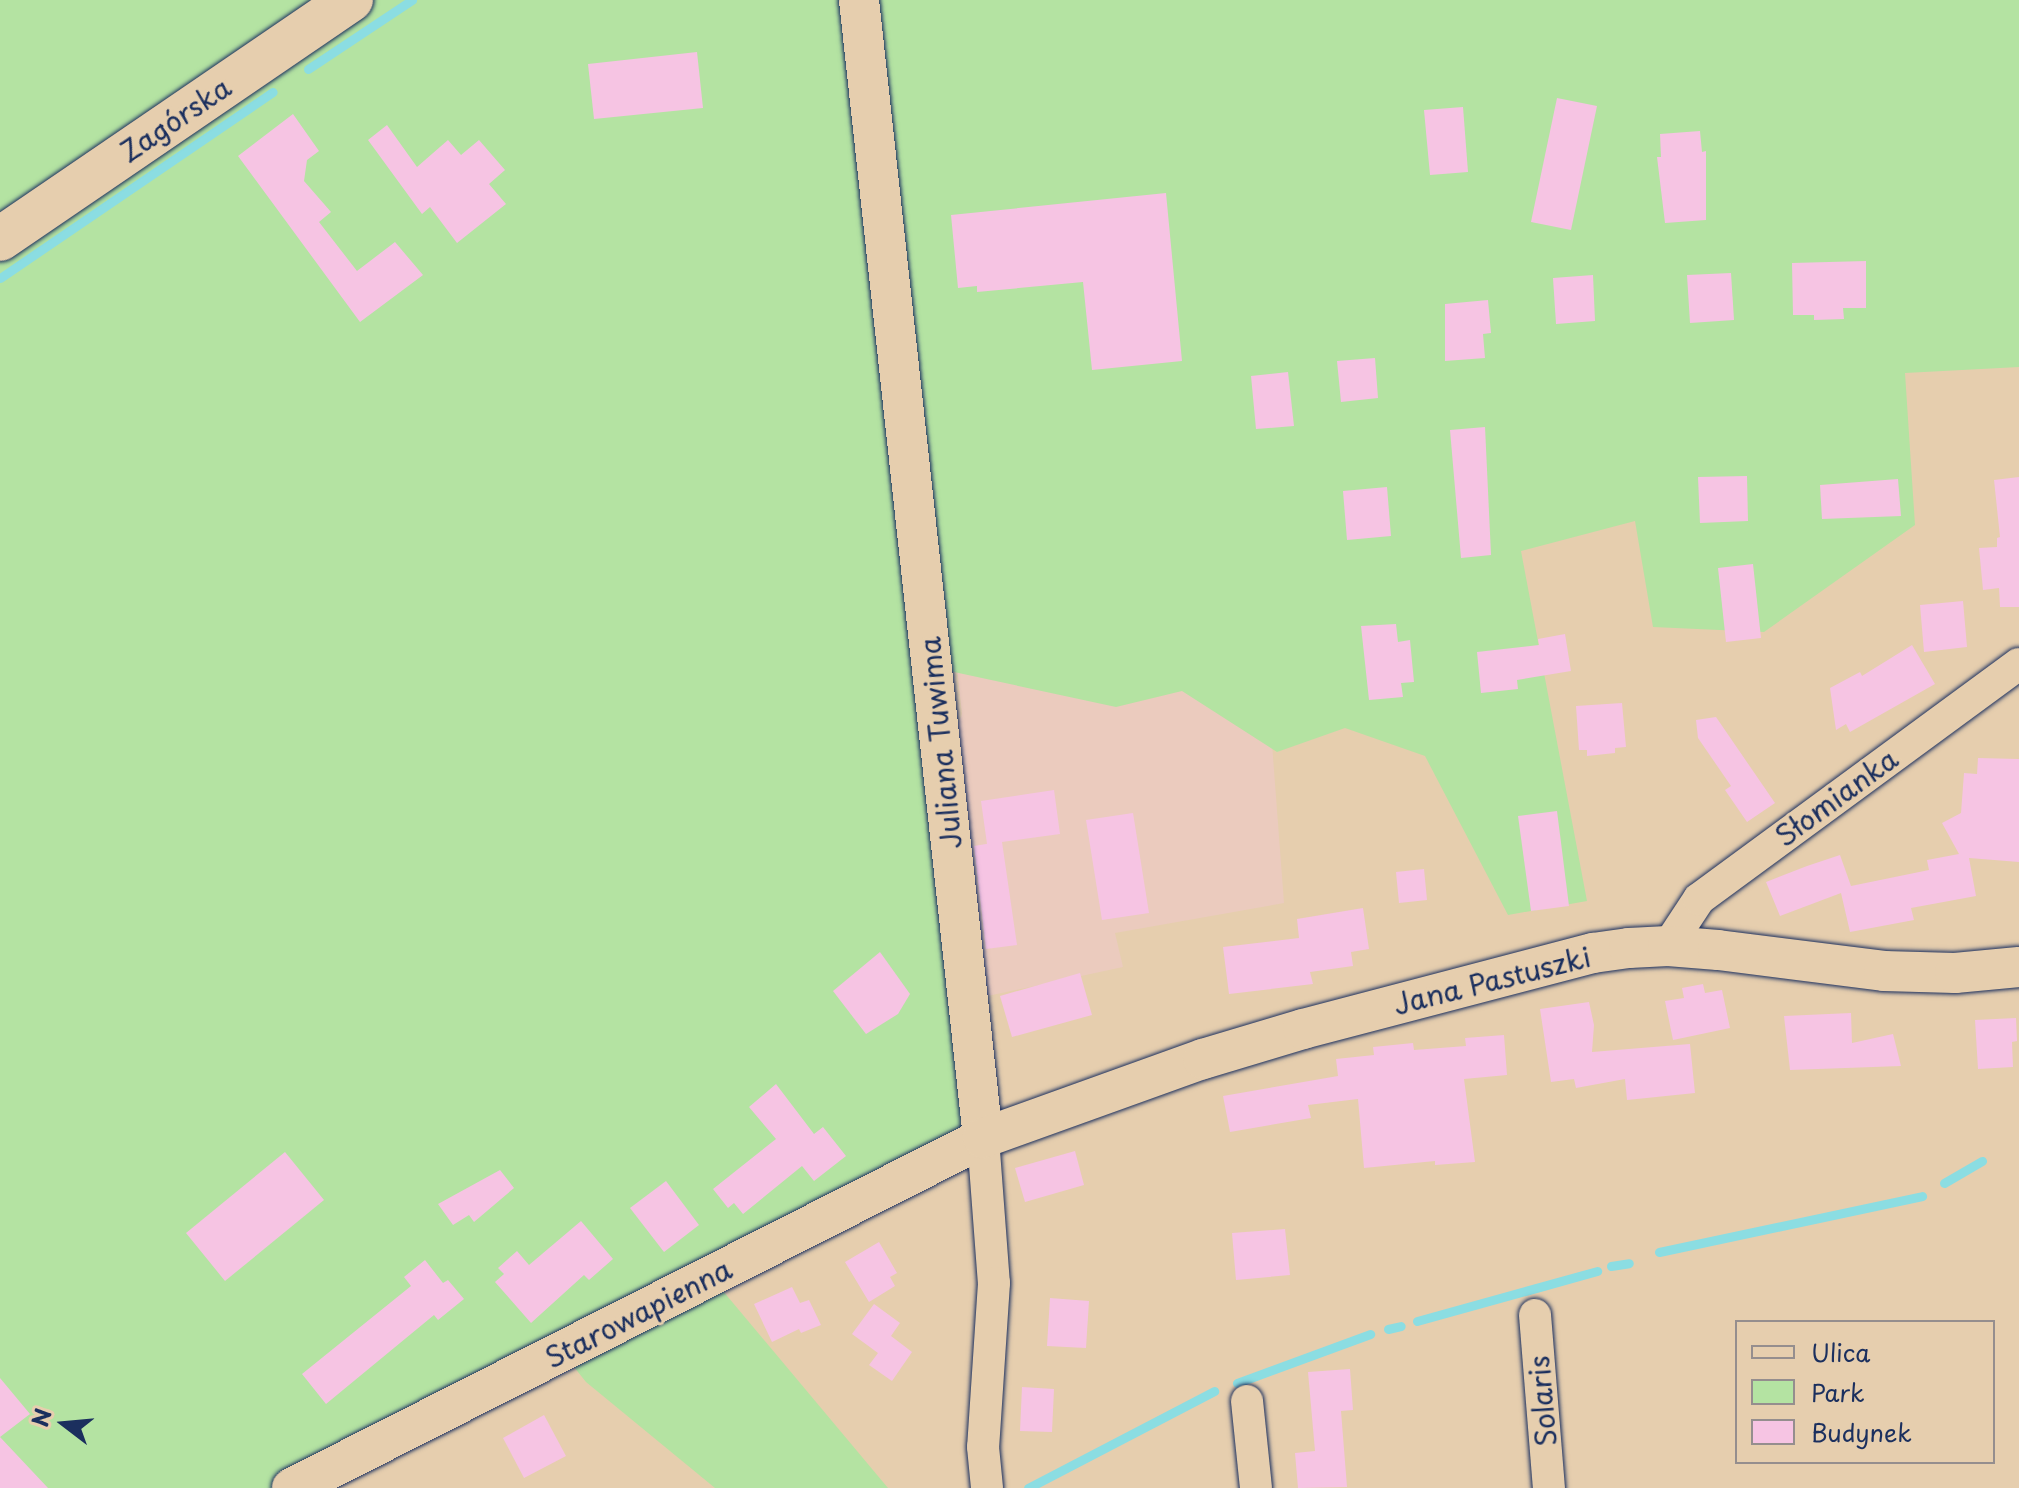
<!DOCTYPE html>
<meta charset="utf-8">
<style>
body{margin:0}
#map{position:relative;width:2019px;height:1488px;overflow:hidden;background:#e6ceae;font-family:"Playpen Sans",sans-serif}
div>[style]{position:absolute}
[style*='--x']{left:calc(var(--x)*1px);top:calc(var(--y)*1px);width:calc(var(--w)*1px);rotate:calc(var(--a)*1deg)}
.built>*{inset:0;background:#ebcbbe}
.green>*{inset:0;background:#b4e3a2}
.stream>*{height:9px;margin:-4.5px;padding:0 4.5px;transform-origin:4.5px;border-radius:4.5px;background:#8bdde2}
.building>*{inset:0;background:#f6c4e3}
.roads{filter:drop-shadow(0 0 2px #1b2f5e) drop-shadow(0 0 2px #1b2f5e)}
.minor>*{height:32px;margin:-16px;padding:0 16px;transform-origin:16px;border-radius:16px;background:#e6ceae}
.tertiary>*{height:40px;margin:-20px;padding:0 20px;transform-origin:20px;border-radius:20px;background:#e6ceae}
.trunk>*{height:44px;margin:-22px;padding:0 22px;transform-origin:22px;border-radius:22px;background:#e6ceae}
span{translate:-50% -50%;white-space:nowrap;text-align:center;line-height:1.15;-webkit-text-stroke:6px #e6ceae;paint-order:stroke}
.street-label{font-size:28px;color:#1b2f5e}
.legend{position:absolute;left:1735px;top:1320px;width:260px;height:144px;box-sizing:border-box;background:#e6ceae;border:2px solid #958e8e;margin:0;padding:10px 14px;list-style:none;font-size:24px;color:#1b2f5e}
.legend li{display:flex;align-items:center;gap:16px;height:40px}
.legend b{width:40px;border:2px solid #958e8e}
.north{position:absolute;left:24px;top:1384px;width:80px;height:80px;-webkit-text-stroke:6px #e6ceae;paint-order:stroke;rotate:286deg;font-size:22px;font-weight:700;line-height:32px;text-align:center;color:#1b2f5e}
.north::after{content:'';display:block;margin:auto;width:28px;height:36px;background:#1b2f5e;clip-path:polygon(50% 0,100% 100%,50% 72%,0 100%)}
</style>
<div id="map">
<div class="built">
<i style="clip-path:polygon(900px 142px,1242px 345px,1284px 903px,1115px 933px,1123px 967px,978px 998px,950px 747px,962px 714px)"></i>
</div>
<div class="green">
<i style="clip-path:polygon(0 0,2019px 0,2019px 367px,1905px 373px,1915px 525px,1764px 632px,1653px 627px,1635px 521px,1521px 551px,1587px 901px,1508px 915px,1425px 756px,1345px 728px,1277px 752px,1182px 691px,1116px 707px,940px 669px,990px 1135px,278px 1488px,0 1488px)"></i>
<i style="clip-path:polygon(723px 1291px,888px 1488px,715px 1488px,586px 1382px,574px 1367px)"></i>
</div>
<div class="stream">
<i style="--x:308;--y:69;--w:125;--a:-33.6"></i>
<i style="--x:0;--y:278;--w:330;--a:-34.3"></i>
<i style="--x:1944;--y:1183;--w:44;--a:-30.1"></i>
<i style="--x:1659;--y:1252;--w:269;--a:-12"></i>
<i style="--x:1611;--y:1266;--w:18;--a:-9"></i>
<i style="--x:1417;--y:1321;--w:187;--a:-15.5"></i>
<i style="--x:1388;--y:1329;--w:13;--a:-13"></i>
<i style="--x:1237;--y:1383;--w:142;--a:-20.2"></i>
<i style="--x:1028;--y:1488;--w:210;--a:-27.5"></i>
</div>
<div class="building">
<i style="clip-path:polygon(697px 52px,703px 108px,594px 119px,588px 64px)"></i>
<i style="clip-path:polygon(1557px 98px,1597px 106px,1571px 230px,1531px 222px)"></i>
<i style="clip-path:polygon(1463px 107px,1468px 172px,1430px 175px,1424px 110px)"></i>
<i style="clip-path:polygon(293px 114px,319px 151px,307px 160px,304px 181px,331px 212px,319px 222px,357px 271px,395px 242px,423px 275px,360px 322px,238px 156px)"></i>
<i style="clip-path:polygon(387px 125px,417px 167px,448px 140px,461px 155px,479px 140px,505px 170px,489px 184px,506px 204px,457px 243px,430px 207px,422px 214px,368px 140px)"></i>
<i style="clip-path:polygon(1700px 131px,1702px 152px,1706px 151px,1706px 220px,1665px 223px,1657px 157px,1661px 157px,1660px 134px)"></i>
<i style="clip-path:polygon(1166px 193px,1182px 361px,1092px 370px,1083px 282px,977px 292px,977px 286px,958px 288px,951px 215px)"></i>
<i style="clip-path:polygon(1866px 261px,1866px 308px,1843px 308px,1844px 319px,1814px 320px,1814px 315px,1793px 315px,1792px 263px)"></i>
<i style="clip-path:polygon(1731px 273px,1734px 320px,1690px 323px,1687px 275px)"></i>
<i style="clip-path:polygon(1593px 275px,1595px 321px,1556px 324px,1553px 278px)"></i>
<i style="clip-path:polygon(1488px 300px,1491px 333px,1483px 334px,1485px 358px,1445px 361px,1445px 304px)"></i>
<i style="clip-path:polygon(1375px 358px,1378px 398px,1341px 402px,1337px 361px)"></i>
<i style="clip-path:polygon(1288px 372px,1294px 426px,1256px 429px,1251px 376px)"></i>
<i style="clip-path:polygon(1485px 427px,1491px 555px,1461px 558px,1450px 430px)"></i>
<i style="clip-path:polygon(1747px 476px,1748px 521px,1700px 523px,1698px 477px)"></i>
<i style="clip-path:polygon(2019px 477px,2019px 607px,2000px 607px,1999px 588px,1983px 590px,1979px 548px,1997px 547px,1997px 538px,2000px 537px,1994px 480px)"></i>
<i style="clip-path:polygon(1898px 479px,1901px 516px,1822px 519px,1820px 485px)"></i>
<i style="clip-path:polygon(1387px 487px,1391px 536px,1347px 540px,1343px 491px)"></i>
<i style="clip-path:polygon(1753px 564px,1761px 638px,1726px 642px,1718px 568px)"></i>
<i style="clip-path:polygon(1963px 601px,1967px 647px,1924px 652px,1920px 605px)"></i>
<i style="clip-path:polygon(1396px 624px,1398px 642px,1410px 640px,1414px 682px,1401px 683px,1403px 697px,1369px 700px,1361px 626px)"></i>
<i style="clip-path:polygon(1565px 634px,1571px 671px,1517px 680px,1518px 689px,1481px 693px,1477px 652px,1539px 645px,1538px 639px)"></i>
<i style="clip-path:polygon(1912px 645px,1935px 684px,1850px 732px,1846px 724px,1836px 730px,1830px 688px,1860px 672px,1862px 676px)"></i>
<i style="clip-path:polygon(1622px 703px,1626px 747px,1615px 748px,1615px 753px,1587px 756px,1587px 750px,1579px 750px,1576px 706px)"></i>
<i style="clip-path:polygon(1716px 717px,1775px 803px,1747px 822px,1725px 790px,1731px 786px,1698px 738px,1696px 720px)"></i>
<i style="clip-path:polygon(1978px 758px,2019px 759px,2019px 862px,1969px 858px,1976px 896px,1911px 908px,1914px 920px,1850px 932px,1841px 893px,1780px 916px,1766px 882px,1807px 866px,1840px 855px,1851px 886px,1929px 870px,1927px 860px,1959px 854px,1942px 823px,1961px 813px,1964px 773px,1977px 774px)"></i>
<i style="clip-path:polygon(1054px 790px,1060px 834px,1002px 842px,1017px 945px,986px 949px,974px 846px,992px 843px,987px 844px,981px 801px)"></i>
<i style="clip-path:polygon(1557px 811px,1569px 906px,1531px 911px,1518px 816px)"></i>
<i style="clip-path:polygon(1133px 813px,1149px 913px,1102px 920px,1086px 820px)"></i>
<i style="clip-path:polygon(1424px 869px,1427px 900px,1399px 903px,1396px 872px)"></i>
<i style="clip-path:polygon(1363px 908px,1369px 949px,1351px 952px,1353px 966px,1310px 972px,1313px 984px,1229px 994px,1223px 947px,1299px 938px,1297px 919px)"></i>
<i style="clip-path:polygon(880px 952px,910px 994px,898px 1014px,866px 1034px,833px 991px)"></i>
<i style="clip-path:polygon(1080px 973px,1092px 1015px,1012px 1037px,1000px 996px)"></i>
<i style="clip-path:polygon(1703px 984px,1705px 993px,1722px 990px,1730px 1028px,1673px 1040px,1665px 1001px,1684px 998px,1682px 988px)"></i>
<i style="clip-path:polygon(1589px 1002px,1594px 1025px,1592px 1052px,1690px 1044px,1695px 1093px,1627px 1100px,1625px 1079px,1576px 1088px,1574px 1079px,1551px 1082px,1540px 1009px)"></i>
<i style="clip-path:polygon(1851px 1013px,1852px 1043px,1893px 1034px,1901px 1066px,1790px 1070px,1784px 1016px)"></i>
<i style="clip-path:polygon(2016px 1018px,2017px 1041px,2012px 1042px,2013px 1067px,1978px 1069px,1975px 1020px)"></i>
<i style="clip-path:polygon(1504px 1035px,1507px 1075px,1464px 1079px,1475px 1162px,1435px 1165px,1435px 1161px,1364px 1168px,1358px 1099px,1308px 1105px,1311px 1118px,1230px 1132px,1223px 1096px,1338px 1076px,1336px 1059px,1374px 1055px,1373px 1047px,1413px 1043px,1414px 1050px,1466px 1046px,1465px 1038px)"></i>
<i style="clip-path:polygon(776px 1084px,814px 1134px,823px 1127px,846px 1156px,814px 1181px,802px 1166px,743px 1214px,734px 1203px,728px 1208px,713px 1189px,776px 1139px,749px 1107px)"></i>
<i style="clip-path:polygon(1075px 1151px,1084px 1185px,1025px 1202px,1015px 1168px)"></i>
<i style="clip-path:polygon(285px 1152px,324px 1200px,225px 1281px,186px 1233px)"></i>
<i style="clip-path:polygon(500px 1170px,514px 1188px,474px 1222px,469px 1215px,453px 1225px,438px 1204px)"></i>
<i style="clip-path:polygon(666px 1181px,699px 1225px,664px 1252px,630px 1208px)"></i>
<i style="clip-path:polygon(581px 1221px,613px 1259px,589px 1280px,584px 1275px,531px 1323px,495px 1282px,504px 1274px,498px 1268px,517px 1251px,529px 1265px)"></i>
<i style="clip-path:polygon(1285px 1229px,1290px 1275px,1236px 1280px,1232px 1233px)"></i>
<i style="clip-path:polygon(879px 1242px,897px 1273px,890px 1277px,895px 1286px,869px 1302px,845px 1262px)"></i>
<i style="clip-path:polygon(425px 1260px,443px 1283px,448px 1280px,464px 1299px,438px 1320px,434px 1315px,326px 1404px,302px 1374px,411px 1286px,404px 1277px)"></i>
<i style="clip-path:polygon(792px 1287px,800px 1303px,809px 1300px,821px 1325px,801px 1333px,799px 1329px,772px 1342px,754px 1304px)"></i>
<i style="clip-path:polygon(1050px 1298px,1089px 1301px,1086px 1348px,1047px 1346px)"></i>
<i style="clip-path:polygon(874px 1304px,900px 1323px,891px 1336px,912px 1352px,892px 1381px,869px 1365px,878px 1353px,852px 1334px)"></i>
<i style="clip-path:polygon(1350px 1369px,1353px 1410px,1341px 1411px,1347px 1487px,1298px 1488px,1295px 1453px,1315px 1451px,1308px 1372px)"></i>
<i style="clip-path:polygon(0 1378px,30px 1414px,0 1437px,48px 1488px,0 1488px)"></i>
<i style="clip-path:polygon(1022px 1387px,1054px 1389px,1052px 1432px,1020px 1431px)"></i>
<i style="clip-path:polygon(544px 1415px,566px 1456px,524px 1478px,503px 1438px)"></i>
</div>
<div class="roads">
<div class="minor">
<i style="--x:1668;--y:946;--w:56;--a:-56.6"></i>
<i style="--x:1699;--y:899;--w:397;--a:-36.3"></i>
<i style="--x:983;--y:1138;--w:145;--a:85.7"></i>
<i style="--x:994;--y:1283;--w:164;--a:93.8"></i>
<i style="--x:983;--y:1447;--w:41;--a:84.4"></i>
<i style="--x:1535;--y:1315;--w:174;--a:85.4"></i>
<i style="--x:1247;--y:1401;--w:87;--a:84.1"></i>
</div>
<div class="tertiary">
<i style="--x:859;--y:0;--w:1145;--a:83.78"></i>
<i style="--x:292;--y:1488;--w:775;--a:-26.86"></i>
<i style="--x:983;--y:1138;--w:234;--a:-19.8"></i>
<i style="--x:1203;--y:1059;--w:104;--a:-16.7"></i>
<i style="--x:1303;--y:1029;--w:300;--a:-14.7"></i>
<i style="--x:1593;--y:953;--w:36;--a:-8"></i>
<i style="--x:1629;--y:948;--w:39;--a:-3"></i>
<i style="--x:1668;--y:946;--w:50;--a:4.6"></i>
<i style="--x:1718;--y:950;--w:167;--a:7.2"></i>
<i style="--x:1884;--y:971;--w:71;--a:1.6"></i>
<i style="--x:1955;--y:973;--w:64;--a:-5.4"></i>
</div>
<div class="trunk">
<i style="--x:0;--y:239;--w:425;--a:-34.3"></i>
</div>
</div>
<div class="street-label">
<span style="left:175px;top:119px;rotate:-34deg">Zagórska</span>
<span style="left:940px;top:743px;rotate:-96deg">Juliana Tuwima</span>
<span style="left:1836px;top:797px;rotate:-36deg">Słomianka</span>
<span style="left:1492px;top:980px;rotate:-14deg">Jana Pastuszki</span>
<span style="left:638px;top:1313px;rotate:-27deg">Starowapienna</span>
<span style="left:1542px;top:1401px;rotate:-95deg">Solaris</span>
</div>
<ul class="legend">
<li><b style="height:10px;background:#e6ceae"></b>Ulica</li>
<li><b style="height:22px;background:#b4e3a2"></b>Park</li>
<li><b style="height:22px;background:#f6c4e3"></b>Budynek</li>
</ul>
<div class="north">N</div>
</div>
